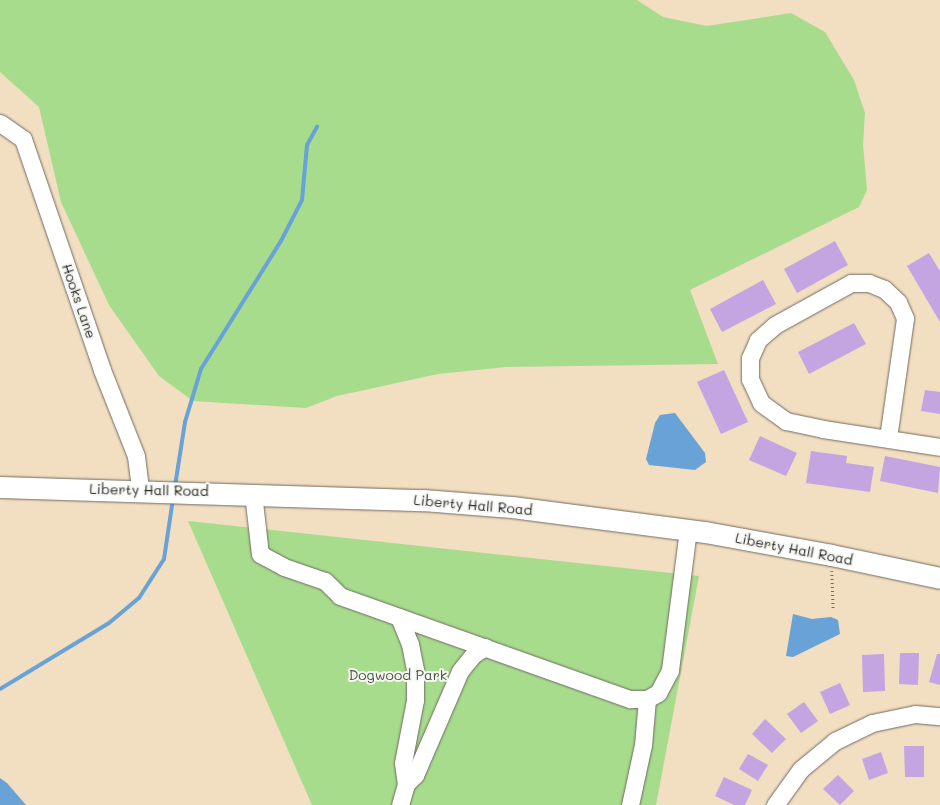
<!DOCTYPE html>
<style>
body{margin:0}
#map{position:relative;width:940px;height:805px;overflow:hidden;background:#f2dec1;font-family:Mali,sans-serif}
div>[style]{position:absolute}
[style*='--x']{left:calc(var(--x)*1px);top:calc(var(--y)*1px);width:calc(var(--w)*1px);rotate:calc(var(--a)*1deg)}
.green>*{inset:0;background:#a7dc8d}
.water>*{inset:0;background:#68a2d7}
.stream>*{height:4px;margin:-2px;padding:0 2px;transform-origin:2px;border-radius:2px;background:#68a2d7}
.building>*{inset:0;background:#c4a4e1}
.path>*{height:2.5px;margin-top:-1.25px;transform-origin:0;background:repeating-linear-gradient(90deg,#716a60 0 1px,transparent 0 4px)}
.roads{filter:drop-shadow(0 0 1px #716a60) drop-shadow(0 0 1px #716a60)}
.minor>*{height:17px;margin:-8.5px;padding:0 8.5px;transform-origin:8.5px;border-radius:8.5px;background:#fff}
.major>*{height:21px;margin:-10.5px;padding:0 10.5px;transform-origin:10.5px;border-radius:10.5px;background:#fff}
span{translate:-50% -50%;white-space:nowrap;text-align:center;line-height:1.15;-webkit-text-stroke:4px #f6f6f2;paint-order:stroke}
.street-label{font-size:14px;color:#2b2b2b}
.park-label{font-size:14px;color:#4a5744}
</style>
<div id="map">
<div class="green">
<i style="clip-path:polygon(0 0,637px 0,663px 17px,707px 26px,791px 13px,825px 32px,854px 80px,865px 113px,863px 144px,867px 190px,859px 207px,690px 290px,718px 364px,506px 367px,438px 374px,337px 396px,306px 408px,193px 401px,159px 376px,109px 305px,61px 202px,39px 107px,0 72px)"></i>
<i style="clip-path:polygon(188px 521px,699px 576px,656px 805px,312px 805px)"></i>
</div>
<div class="water">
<i style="clip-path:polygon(675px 413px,705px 453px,706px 462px,695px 470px,649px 465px,646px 459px,655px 423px,660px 415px)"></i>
<i style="clip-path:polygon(793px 614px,812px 619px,831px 617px,838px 620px,840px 634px,793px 657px,786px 656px)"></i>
<i style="clip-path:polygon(0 778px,7px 783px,26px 805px,0 805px)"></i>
</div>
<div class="stream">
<i style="--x:175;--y:486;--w:65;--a:-81.1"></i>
<i style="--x:185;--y:422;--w:55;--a:-73.2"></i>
<i style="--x:201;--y:369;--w:151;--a:-58"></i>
<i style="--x:281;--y:241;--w:46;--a:-62.9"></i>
<i style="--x:302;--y:200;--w:55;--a:-84.8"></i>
<i style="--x:307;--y:145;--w:21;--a:-61"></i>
<i style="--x:0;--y:689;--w:127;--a:-31.2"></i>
<i style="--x:109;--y:623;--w:39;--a:-40"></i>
<i style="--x:139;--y:598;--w:46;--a:-57.3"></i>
<i style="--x:164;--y:559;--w:61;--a:-81.5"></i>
</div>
<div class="building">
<i style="clip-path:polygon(835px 241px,848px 265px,797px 293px,784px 269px)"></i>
<i style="clip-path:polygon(929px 253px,940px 271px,940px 322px,907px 266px)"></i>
<i style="clip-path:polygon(763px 280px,776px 304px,722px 332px,710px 309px)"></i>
<i style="clip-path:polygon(854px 323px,866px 344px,809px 374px,798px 352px)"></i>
<i style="clip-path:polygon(724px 370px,748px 422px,721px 434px,697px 382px)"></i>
<i style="clip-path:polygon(925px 390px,940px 392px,940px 414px,921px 411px)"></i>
<i style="clip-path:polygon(760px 436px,797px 453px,786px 476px,749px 460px)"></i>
<i style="clip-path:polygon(811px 451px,847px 456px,846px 463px,874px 467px,870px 492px,806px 483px)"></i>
<i style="clip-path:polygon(885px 456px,940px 467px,938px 493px,880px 481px)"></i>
<i style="clip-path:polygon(900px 653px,919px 653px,918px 685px,899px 684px)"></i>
<i style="clip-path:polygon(884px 654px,885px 691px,863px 692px,862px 655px)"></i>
<i style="clip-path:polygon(937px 654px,940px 654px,940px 685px,929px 682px)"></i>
<i style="clip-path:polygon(840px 683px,850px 705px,830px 714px,820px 692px)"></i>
<i style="clip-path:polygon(804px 702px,818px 721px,801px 733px,787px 714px)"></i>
<i style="clip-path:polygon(765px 719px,786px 739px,772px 753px,752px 734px)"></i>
<i style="clip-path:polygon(904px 746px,924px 746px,924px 777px,905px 777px)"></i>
<i style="clip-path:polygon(881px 752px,888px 773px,869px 780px,862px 759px)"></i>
<i style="clip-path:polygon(748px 754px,768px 765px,758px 781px,739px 769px)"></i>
<i style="clip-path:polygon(838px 775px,854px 791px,840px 805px,823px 789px)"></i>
<i style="clip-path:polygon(724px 777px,752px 790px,745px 805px,734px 805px,715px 796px)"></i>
</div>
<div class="path">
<i style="--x:832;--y:571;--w:37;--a:88"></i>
</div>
<div class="roads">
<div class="minor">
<i style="--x:0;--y:123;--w:28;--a:35"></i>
<i style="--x:23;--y:139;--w:244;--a:71.1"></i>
<i style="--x:102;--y:370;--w:92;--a:68.4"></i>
<i style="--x:136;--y:456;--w:34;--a:83"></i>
<i style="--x:888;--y:438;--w:121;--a:-81.9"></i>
<i style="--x:905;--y:318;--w:17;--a:-114"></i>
<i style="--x:898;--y:302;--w:19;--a:-137"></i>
<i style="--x:884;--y:289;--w:16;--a:-158"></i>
<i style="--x:869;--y:283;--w:18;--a:180"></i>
<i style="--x:851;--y:283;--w:87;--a:151.1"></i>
<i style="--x:775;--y:325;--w:23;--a:139"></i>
<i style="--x:758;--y:340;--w:20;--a:114"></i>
<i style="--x:750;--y:358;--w:21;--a:90"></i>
<i style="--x:750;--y:379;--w:26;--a:65"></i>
<i style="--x:761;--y:403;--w:31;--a:36"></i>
<i style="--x:786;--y:421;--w:38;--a:12"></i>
<i style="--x:823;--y:429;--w:118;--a:8.7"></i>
<i style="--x:253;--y:493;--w:61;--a:83.5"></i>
<i style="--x:260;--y:554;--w:27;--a:28"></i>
<i style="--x:284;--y:567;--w:43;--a:18.9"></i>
<i style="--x:325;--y:581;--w:21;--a:45"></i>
<i style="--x:340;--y:596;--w:308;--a:19.6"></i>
<i style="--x:630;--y:699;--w:17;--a:0"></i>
<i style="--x:647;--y:699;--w:13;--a:-29"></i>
<i style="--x:658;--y:693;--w:26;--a:-62"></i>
<i style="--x:670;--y:670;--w:141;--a:-82.7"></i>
<i style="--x:399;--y:617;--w:29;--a:68"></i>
<i style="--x:410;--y:644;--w:25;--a:79"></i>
<i style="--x:415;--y:669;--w:31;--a:90"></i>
<i style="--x:415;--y:700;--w:64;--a:100.8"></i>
<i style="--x:403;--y:763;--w:21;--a:82"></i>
<i style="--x:400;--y:805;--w:22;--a:-74"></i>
<i style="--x:406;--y:784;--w:13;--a:-45"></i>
<i style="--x:415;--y:775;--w:113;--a:-66.6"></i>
<i style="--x:460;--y:671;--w:22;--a:-51"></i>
<i style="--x:474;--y:654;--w:13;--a:-32"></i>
<i style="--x:630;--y:805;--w:61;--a:-77.8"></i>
<i style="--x:643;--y:745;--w:46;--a:-85"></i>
<i style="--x:775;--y:805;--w:44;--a:-54.2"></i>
<i style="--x:801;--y:769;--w:44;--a:-39.5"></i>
<i style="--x:835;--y:741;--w:41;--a:-25.9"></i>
<i style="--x:872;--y:723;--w:44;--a:-11.8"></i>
<i style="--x:915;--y:714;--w:25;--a:5"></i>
</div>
<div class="major">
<i style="--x:0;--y:487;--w:423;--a:1.8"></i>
<i style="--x:423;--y:500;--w:89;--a:4.5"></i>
<i style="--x:512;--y:507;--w:195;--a:7.4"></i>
<i style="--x:705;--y:532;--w:128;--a:10.3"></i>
<i style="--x:831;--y:555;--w:111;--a:11.9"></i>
</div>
</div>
<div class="street-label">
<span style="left:79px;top:301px;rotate:71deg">Hooks Lane</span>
<span style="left:149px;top:490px;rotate:1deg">Liberty Hall Road</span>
<span style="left:473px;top:505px;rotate:5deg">Liberty Hall Road</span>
<span style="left:794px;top:549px;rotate:11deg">Liberty Hall Road</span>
</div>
<div class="park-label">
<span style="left:398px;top:675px">Dogwood Park</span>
</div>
</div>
